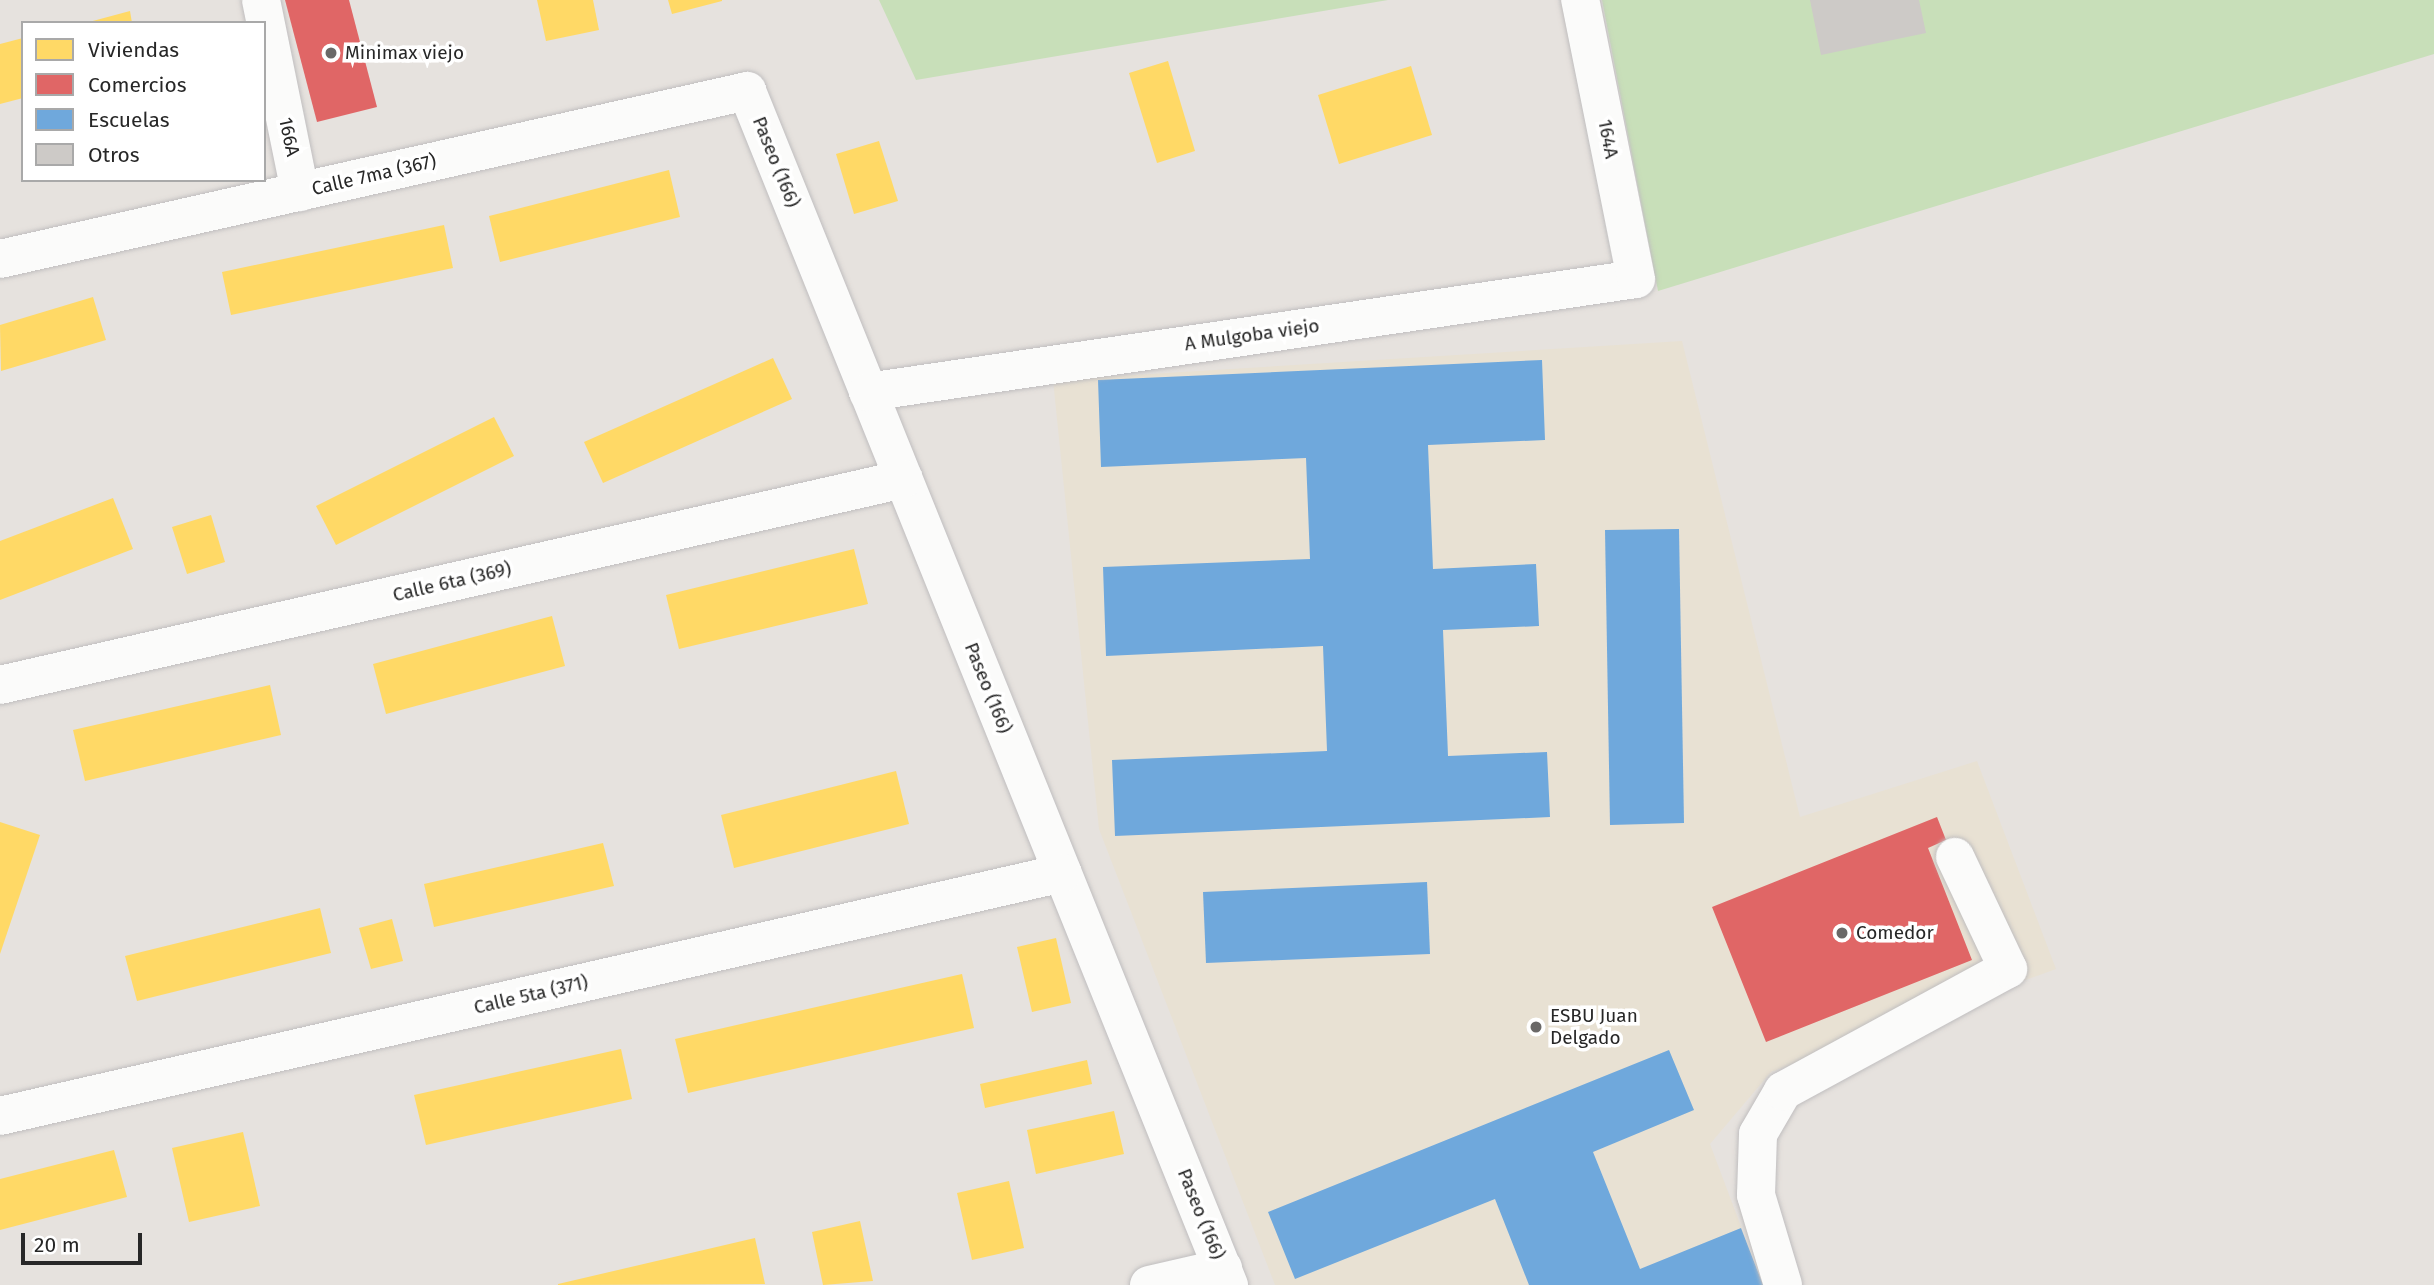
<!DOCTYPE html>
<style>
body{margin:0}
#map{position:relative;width:2434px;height:1285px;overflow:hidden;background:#e6e2de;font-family:"Fira Sans",sans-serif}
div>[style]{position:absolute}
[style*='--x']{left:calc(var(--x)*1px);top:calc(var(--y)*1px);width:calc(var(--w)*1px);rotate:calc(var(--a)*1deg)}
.education>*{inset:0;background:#e8e1d3}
.green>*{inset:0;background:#c8dfb9}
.homes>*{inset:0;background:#ffd966}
.shops>*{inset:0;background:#e06666}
.schools>*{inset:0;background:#6fa8dc}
.building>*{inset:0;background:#cdcac7}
.roads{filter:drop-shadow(0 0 2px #c0bebf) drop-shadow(0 0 2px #c0bebf)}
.minor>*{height:38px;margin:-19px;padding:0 19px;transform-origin:19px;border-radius:19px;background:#fbfbfa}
.dots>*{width:19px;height:19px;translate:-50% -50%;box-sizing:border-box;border:4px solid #fff;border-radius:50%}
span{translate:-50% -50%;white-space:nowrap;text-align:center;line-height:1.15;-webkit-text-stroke:7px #fff;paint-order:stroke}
.poi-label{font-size:19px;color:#272727}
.left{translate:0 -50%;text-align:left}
.street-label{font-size:19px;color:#272727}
.legend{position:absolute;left:21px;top:21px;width:245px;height:161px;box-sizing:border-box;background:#fff;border:2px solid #a9a9a9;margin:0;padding:9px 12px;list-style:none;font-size:21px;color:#272727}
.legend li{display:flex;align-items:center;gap:14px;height:35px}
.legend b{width:35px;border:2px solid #a9a9a9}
.scale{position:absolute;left:21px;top:1233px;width:121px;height:32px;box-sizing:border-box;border:4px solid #272727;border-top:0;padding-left:9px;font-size:21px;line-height:24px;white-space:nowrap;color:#272727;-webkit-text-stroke:5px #fff;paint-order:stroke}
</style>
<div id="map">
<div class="education">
<i style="clip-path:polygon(1682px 341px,1800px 817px,1977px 761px,2056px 969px,1771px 1072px,1710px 1144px,1763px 1285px,1275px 1285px,1099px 829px,1053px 380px)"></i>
</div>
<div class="green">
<i style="clip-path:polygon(879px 0,1388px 0,916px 80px)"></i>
<i style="clip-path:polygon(1602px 0,2434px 0,2434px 54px,1658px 291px)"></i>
</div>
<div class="homes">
<i style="clip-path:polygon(537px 0,593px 0,599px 30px,546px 41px)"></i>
<i style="clip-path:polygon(668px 0,722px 0,722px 1px,672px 14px)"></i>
<i style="clip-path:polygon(130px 11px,132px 23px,89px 23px,89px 22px)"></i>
<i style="clip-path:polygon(23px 38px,23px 98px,0 104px,0 44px)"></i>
<i style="clip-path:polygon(1168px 61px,1195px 151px,1157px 163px,1129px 73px)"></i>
<i style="clip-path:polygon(1411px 66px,1432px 135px,1339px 164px,1318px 95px)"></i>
<i style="clip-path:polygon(879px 141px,898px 201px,854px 214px,836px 154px)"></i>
<i style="clip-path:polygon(669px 170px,680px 217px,500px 262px,489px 216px)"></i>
<i style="clip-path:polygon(444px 225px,453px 268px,231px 315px,222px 272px)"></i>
<i style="clip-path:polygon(93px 297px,106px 340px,1px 371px,0 325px)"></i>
<i style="clip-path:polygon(773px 358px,792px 399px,603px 483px,584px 442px)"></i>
<i style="clip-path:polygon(494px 417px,514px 456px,336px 545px,316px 506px)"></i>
<i style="clip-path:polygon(113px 498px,133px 549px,0 600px,0 541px)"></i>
<i style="clip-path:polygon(211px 515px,225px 562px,187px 574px,172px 527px)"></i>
<i style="clip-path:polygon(854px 549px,868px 604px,679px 649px,666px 595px)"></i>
<i style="clip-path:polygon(552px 616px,565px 666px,386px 714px,373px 664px)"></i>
<i style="clip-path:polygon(270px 685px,281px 735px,85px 781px,73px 730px)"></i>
<i style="clip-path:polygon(896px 771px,909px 824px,734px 868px,721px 815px)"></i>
<i style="clip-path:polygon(0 822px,40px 835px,0 954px)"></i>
<i style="clip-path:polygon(603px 843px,614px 886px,434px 927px,424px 884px)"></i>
<i style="clip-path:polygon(320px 908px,331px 953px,137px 1001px,125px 956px)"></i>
<i style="clip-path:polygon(392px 919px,403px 961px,371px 969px,359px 928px)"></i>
<i style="clip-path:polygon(1056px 938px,1071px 1003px,1032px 1012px,1017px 947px)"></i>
<i style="clip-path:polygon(962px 974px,974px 1028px,688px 1093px,675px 1039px)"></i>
<i style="clip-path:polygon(621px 1049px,632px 1099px,426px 1145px,414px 1095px)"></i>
<i style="clip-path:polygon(1087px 1060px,1092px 1084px,985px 1108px,980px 1084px)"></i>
<i style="clip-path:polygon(1114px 1111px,1124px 1154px,1036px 1174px,1027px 1130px)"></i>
<i style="clip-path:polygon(243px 1132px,260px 1206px,189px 1222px,172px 1148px)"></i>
<i style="clip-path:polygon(114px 1150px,127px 1197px,0 1230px,0 1179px)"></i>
<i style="clip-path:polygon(1009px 1181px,1024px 1248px,972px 1260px,957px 1193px)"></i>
<i style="clip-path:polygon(860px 1221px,873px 1281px,823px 1285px,812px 1232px)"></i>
<i style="clip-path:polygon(755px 1238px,765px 1284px,558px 1285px,558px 1284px)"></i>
</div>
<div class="shops">
<i style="clip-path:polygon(285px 0,349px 0,377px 107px,317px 122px)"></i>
<i style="clip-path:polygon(1937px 817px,1946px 840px,1928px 848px,1972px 960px,1766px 1042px,1712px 907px)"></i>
</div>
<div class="schools">
<i style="clip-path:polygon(1542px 360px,1545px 440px,1428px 445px,1433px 569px,1536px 564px,1539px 626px,1443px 630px,1448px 756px,1547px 752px,1550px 817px,1115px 836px,1112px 760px,1327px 751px,1323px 646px,1106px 656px,1103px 567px,1310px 559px,1306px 458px,1101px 467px,1098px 380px)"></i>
<i style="clip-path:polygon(1679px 529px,1684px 823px,1610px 825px,1605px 530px)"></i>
<i style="clip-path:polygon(1427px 882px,1430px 954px,1206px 963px,1203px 892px)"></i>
<i style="clip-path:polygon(1669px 1050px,1694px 1110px,1593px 1152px,1640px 1269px,1741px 1228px,1763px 1285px,1529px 1285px,1495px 1199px,1295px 1279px,1268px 1212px)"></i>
</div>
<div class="building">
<i style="clip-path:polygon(1810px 0,1919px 0,1926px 33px,1821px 55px)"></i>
</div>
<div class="roads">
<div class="minor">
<i style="--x:261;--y:0;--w:196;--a:78.5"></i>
<i style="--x:0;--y:259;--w:766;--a:-12.67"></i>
<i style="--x:747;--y:91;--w:1288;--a:68.02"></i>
<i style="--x:868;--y:392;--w:776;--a:-8.37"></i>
<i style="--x:1636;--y:279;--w:285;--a:-101.3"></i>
<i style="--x:0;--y:685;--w:927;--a:-12.84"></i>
<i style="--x:0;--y:1116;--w:1090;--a:-12.88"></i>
<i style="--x:1149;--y:1285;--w:76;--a:-12.9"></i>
<i style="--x:1783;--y:1285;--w:94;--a:-106.7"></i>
<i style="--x:1756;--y:1195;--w:61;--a:-88.1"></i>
<i style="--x:1758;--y:1134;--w:50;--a:-59.8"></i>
<i style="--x:1783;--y:1091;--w:256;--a:-28.5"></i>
<i style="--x:2008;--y:969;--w:124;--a:-115.3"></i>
</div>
</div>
<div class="dots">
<i style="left:331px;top:53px;background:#6a6867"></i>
<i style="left:1842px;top:933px;background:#6a6867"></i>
<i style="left:1536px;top:1027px;background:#6a6867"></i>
</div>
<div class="poi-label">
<span class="left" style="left:345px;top:53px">Minimax viejo</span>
<span class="left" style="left:1856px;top:933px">Comedor</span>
<span class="left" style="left:1550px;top:1027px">ESBU Juan<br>Delgado</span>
</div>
<div class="street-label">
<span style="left:289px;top:137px;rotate:78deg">166A</span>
<span style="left:1608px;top:139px;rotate:79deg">164A</span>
<span style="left:776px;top:162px;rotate:68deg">Paseo (166)</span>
<span style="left:374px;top:175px;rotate:-13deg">Calle 7ma (367)</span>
<span style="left:1252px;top:335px;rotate:-8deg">A Mulgoba viejo</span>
<span style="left:452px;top:582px;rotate:-13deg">Calle 6ta (369)</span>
<span style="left:988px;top:688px;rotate:68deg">Paseo (166)</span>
<span style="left:531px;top:995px;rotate:-13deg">Calle 5ta (371)</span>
<span style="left:1201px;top:1214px;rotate:68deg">Paseo (166)</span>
</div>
<ul class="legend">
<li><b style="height:19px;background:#ffd966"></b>Viviendas</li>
<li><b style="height:19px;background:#e06666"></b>Comercios</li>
<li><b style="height:19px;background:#6fa8dc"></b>Escuelas</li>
<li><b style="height:19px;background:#cdcac7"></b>Otros</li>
</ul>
<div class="scale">20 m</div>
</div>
